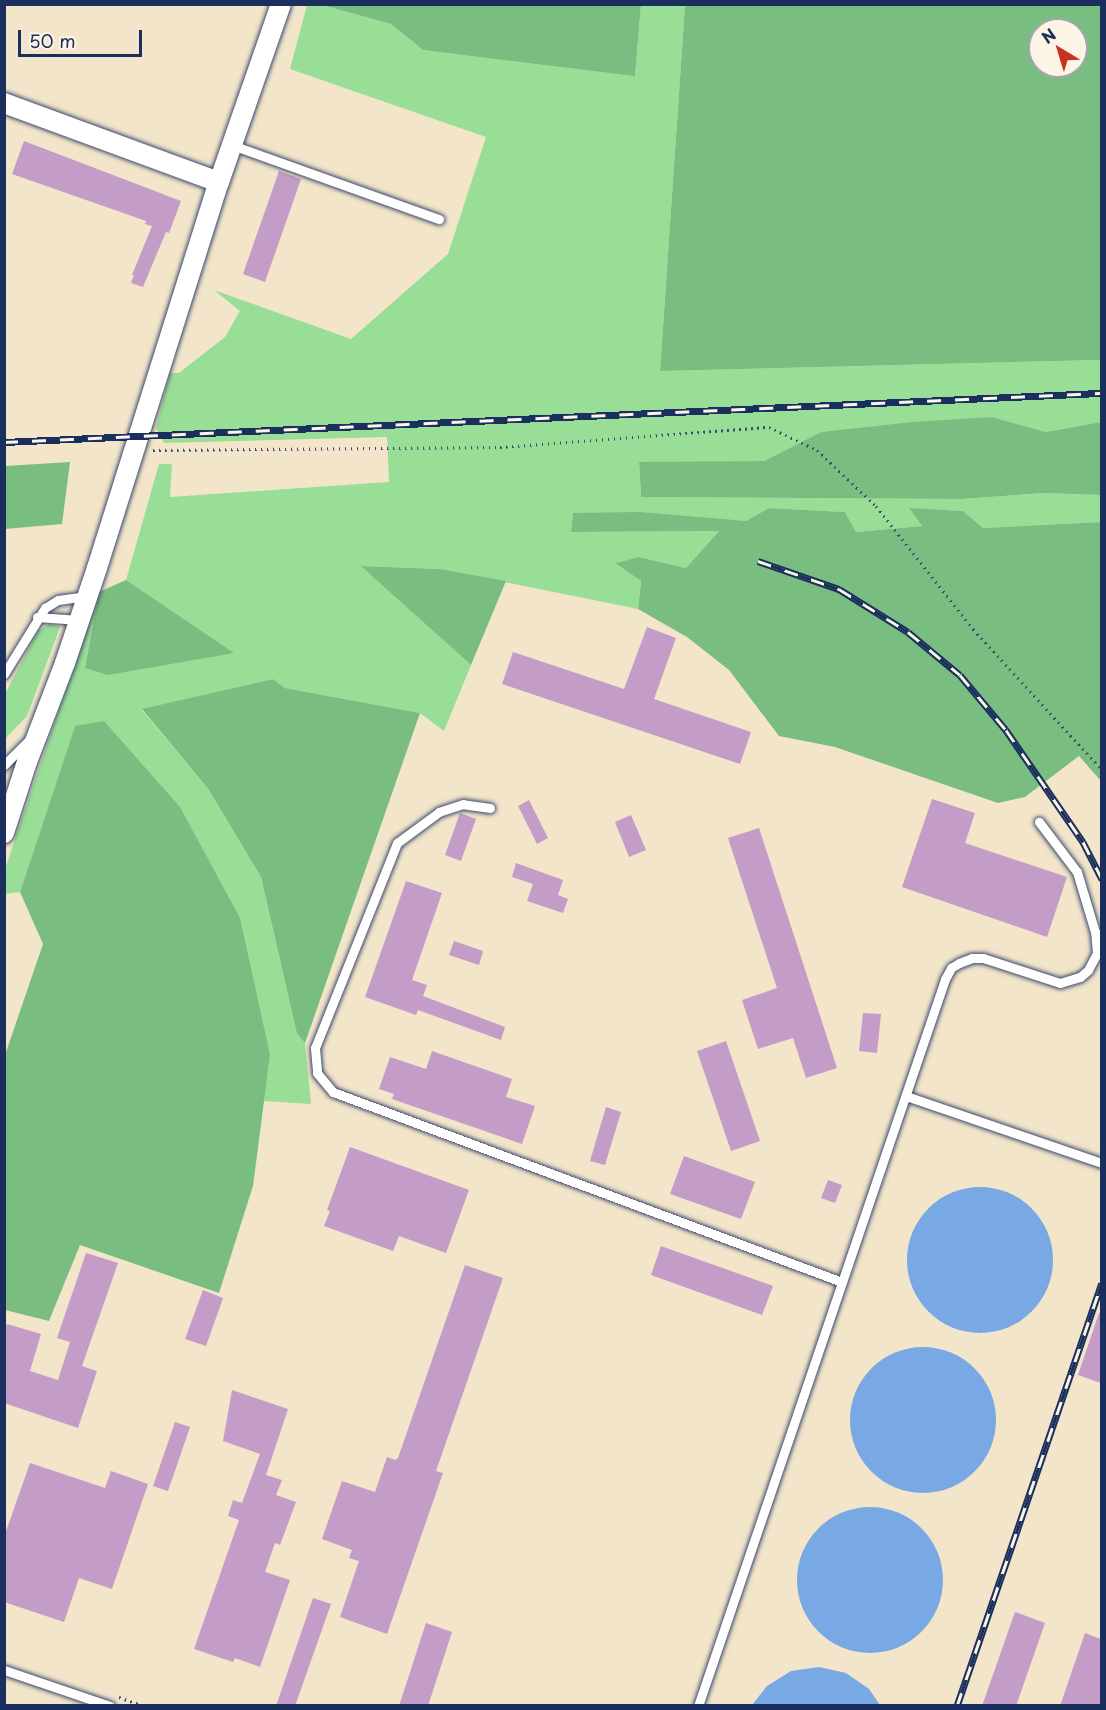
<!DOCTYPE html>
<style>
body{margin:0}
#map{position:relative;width:1106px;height:1710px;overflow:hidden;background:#f3e5ca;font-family:"Playpen Sans",sans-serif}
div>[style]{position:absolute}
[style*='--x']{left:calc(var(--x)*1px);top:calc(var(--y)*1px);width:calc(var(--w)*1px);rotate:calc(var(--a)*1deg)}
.green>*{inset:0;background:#99de97}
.forest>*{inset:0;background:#7abd80}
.water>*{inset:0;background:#79a9e4}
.round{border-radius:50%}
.building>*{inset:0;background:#c39cc7}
.path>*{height:3px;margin-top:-1.5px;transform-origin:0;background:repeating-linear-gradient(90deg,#3b4a6e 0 1.5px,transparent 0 6px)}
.roads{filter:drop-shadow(0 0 2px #3b4a6e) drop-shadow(0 0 2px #3b4a6e)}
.lane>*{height:9px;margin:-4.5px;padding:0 4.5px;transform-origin:4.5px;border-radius:4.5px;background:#fff}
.street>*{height:20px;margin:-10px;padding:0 10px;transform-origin:10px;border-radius:10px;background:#fff}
.rail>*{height:7px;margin-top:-3.5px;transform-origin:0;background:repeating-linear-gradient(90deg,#fcf5e5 0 14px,#1b2f5e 0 28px);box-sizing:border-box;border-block:2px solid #1b2f5e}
span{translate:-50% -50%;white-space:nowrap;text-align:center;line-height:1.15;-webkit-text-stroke:4.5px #fcf5e5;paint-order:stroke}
.frame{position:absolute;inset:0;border:6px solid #1b2f5e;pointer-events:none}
.north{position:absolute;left:1028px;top:18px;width:60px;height:60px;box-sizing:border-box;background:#fcf5e5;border:2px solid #a2a6af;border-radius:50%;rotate:322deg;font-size:16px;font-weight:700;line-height:24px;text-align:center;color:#1b2f5e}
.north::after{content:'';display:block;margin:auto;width:21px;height:27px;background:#c8321e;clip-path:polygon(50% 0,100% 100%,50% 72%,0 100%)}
.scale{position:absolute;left:18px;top:30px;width:124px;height:27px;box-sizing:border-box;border:3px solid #1b2f5e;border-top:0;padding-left:8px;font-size:18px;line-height:21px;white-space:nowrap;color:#1b2f5e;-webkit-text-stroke:4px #fcf5e5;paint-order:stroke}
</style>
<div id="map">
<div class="green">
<i style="clip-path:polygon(307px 5px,322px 5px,391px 24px,423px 50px,635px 75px,641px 5px,685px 5px,660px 371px,1101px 360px,1101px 422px,1046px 432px,992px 417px,821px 432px,764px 461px,639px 463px,641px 497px,961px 499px,1044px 493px,1101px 495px,1101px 522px,983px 528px,963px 511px,910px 509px,922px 526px,856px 532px,845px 512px,769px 508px,746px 521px,573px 513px,571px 532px,719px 531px,686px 568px,639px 557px,615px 563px,641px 581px,638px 609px,440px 569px,362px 566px,471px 665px,444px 731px,420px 713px,285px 688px,273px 679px,142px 710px,209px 790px,261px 877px,297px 1034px,305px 1043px,311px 1104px,264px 1101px,270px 1055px,75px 726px,20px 892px,5px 894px,5px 869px,99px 592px,85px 668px,233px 653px,126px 580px,159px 464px,172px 464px,170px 497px,389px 482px,387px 437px,164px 443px,156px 428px,170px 373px,179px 373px,225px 337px,240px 311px,214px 290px,351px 339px,448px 254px,486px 137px,290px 69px)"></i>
<i style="clip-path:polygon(49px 624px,60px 627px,27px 716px,5px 739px,5px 694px,38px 631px)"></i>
</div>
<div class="forest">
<i style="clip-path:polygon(322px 5px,641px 5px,635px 76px,423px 50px,391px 24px)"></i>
<i style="clip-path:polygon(evenodd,685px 5px,1101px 5px,1101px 360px,660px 371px,685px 5px,1040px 30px,1076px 30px,1076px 66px,1040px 66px,1040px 30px)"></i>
<i style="clip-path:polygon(992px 417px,1046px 432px,1101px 422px,1101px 495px,1044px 493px,961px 499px,641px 497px,639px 462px,764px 461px,821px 432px,913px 422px)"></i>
<i style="clip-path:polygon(70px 462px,62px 524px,5px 529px,5px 466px)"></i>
<i style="clip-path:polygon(769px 508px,845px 512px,856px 532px,922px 526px,909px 508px,963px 511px,983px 528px,1101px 522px,1101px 781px,1079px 756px,1025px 797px,998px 803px,835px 747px,779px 736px,729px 670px,687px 637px,638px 609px,641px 581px,615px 563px,639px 557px,686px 568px,719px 531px,571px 532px,573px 513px,640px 512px,746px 521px)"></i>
<i style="clip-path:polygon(361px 566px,440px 569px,506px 581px,471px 665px)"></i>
<i style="clip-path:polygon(126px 580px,234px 653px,108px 675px,85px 668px,99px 592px)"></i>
<i style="clip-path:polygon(273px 679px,285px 688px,420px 713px,305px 1043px,297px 1034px,261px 877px,209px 790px,142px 709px)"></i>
<i style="clip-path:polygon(104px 721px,180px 807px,240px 918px,270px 1055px,253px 1186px,219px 1293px,80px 1245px,49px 1321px,5px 1310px,5px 1055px,43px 944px,20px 892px,75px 726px)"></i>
</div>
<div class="water">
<i class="round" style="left:907px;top:1187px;width:146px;height:146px"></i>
<i class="round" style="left:850px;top:1347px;width:146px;height:146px"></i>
<i class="round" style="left:797px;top:1507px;width:146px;height:146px"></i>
<i style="clip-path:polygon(819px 1667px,846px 1673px,869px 1689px,880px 1705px,752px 1705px,767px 1686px,791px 1671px)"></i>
</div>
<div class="building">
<i style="clip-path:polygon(24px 141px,181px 201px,169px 233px,166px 232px,143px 287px,131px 283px,134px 275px,132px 275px,152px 226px,145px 224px,146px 221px,12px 174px)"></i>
<i style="clip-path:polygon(279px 171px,301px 179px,265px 282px,243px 274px)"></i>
<i style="clip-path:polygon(647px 627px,676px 638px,654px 699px,751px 732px,740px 764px,502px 684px,513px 652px,624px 689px)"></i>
<i style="clip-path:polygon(932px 799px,975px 813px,965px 843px,1067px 877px,1047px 937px,902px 887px)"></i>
<i style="clip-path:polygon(529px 800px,548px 838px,537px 844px,518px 806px)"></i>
<i style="clip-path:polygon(460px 813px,476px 819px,461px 861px,445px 855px)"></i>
<i style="clip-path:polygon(631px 815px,646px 850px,629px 857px,615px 822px)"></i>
<i style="clip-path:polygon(759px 828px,837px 1068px,806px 1078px,793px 1038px,758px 1049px,742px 1000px,777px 988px,728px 838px)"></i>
<i style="clip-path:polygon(516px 863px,563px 880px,558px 895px,568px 899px,563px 913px,527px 901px,533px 884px,512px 877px)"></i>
<i style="clip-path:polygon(406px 881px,442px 893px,412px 980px,427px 985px,423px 996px,505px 1027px,501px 1040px,418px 1010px,416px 1015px,365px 997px)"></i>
<i style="clip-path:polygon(454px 941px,483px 951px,479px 965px,449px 955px)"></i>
<i style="clip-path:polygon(863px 1013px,881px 1014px,877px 1053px,859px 1051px)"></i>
<i style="clip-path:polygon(726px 1041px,760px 1141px,731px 1151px,697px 1051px)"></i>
<i style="clip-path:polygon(432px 1051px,512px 1079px,506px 1097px,535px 1106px,522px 1144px,392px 1099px,394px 1094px,379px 1089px,390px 1057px,426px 1069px)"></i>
<i style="clip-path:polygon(606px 1107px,621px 1112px,605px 1165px,590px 1161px)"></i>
<i style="clip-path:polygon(350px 1147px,469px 1190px,446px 1253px,399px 1236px,393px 1251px,324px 1226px,330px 1211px,327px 1210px)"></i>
<i style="clip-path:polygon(684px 1156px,755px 1182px,741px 1219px,670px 1194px)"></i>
<i style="clip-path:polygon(828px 1180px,842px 1185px,835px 1203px,821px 1198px)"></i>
<i style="clip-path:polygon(661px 1246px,773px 1286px,762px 1315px,651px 1275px)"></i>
<i style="clip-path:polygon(86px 1253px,118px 1263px,82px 1366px,97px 1371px,78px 1428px,4px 1403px,4px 1332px,7px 1324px,41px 1334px,30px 1371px,58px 1380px,70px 1342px,57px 1338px)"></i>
<i style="clip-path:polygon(465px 1265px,503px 1278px,436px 1471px,443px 1473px,387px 1634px,340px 1617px,359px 1561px,349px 1558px,352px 1550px,322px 1539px,342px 1481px,375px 1492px,387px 1457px,395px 1460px,398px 1458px)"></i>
<i style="clip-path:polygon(203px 1290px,223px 1298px,206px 1346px,185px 1339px)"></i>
<i style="clip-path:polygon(1099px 1313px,1101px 1313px,1101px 1383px,1078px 1375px)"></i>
<i style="clip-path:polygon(232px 1390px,288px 1409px,266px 1475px,282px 1480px,276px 1495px,296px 1502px,280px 1545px,275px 1543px,265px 1572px,290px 1580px,260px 1667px,235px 1658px,233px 1662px,194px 1649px,239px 1520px,228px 1516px,233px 1500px,242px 1503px,260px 1454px,223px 1441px)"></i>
<i style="clip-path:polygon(175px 1422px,190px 1427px,168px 1491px,153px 1486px)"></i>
<i style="clip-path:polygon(30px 1463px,105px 1488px,111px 1471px,148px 1484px,112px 1589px,79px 1578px,64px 1622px,4px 1602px,4px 1537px)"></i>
<i style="clip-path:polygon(313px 1598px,331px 1604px,295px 1706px,276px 1706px)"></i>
<i style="clip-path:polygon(1015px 1612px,1045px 1623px,1016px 1706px,982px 1706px)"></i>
<i style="clip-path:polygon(426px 1623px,452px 1632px,428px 1706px,399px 1706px)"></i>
<i style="clip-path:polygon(1085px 1633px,1101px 1639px,1101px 1706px,1060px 1706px)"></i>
</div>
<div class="path">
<i style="--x:153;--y:450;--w:347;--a:-0.5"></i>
<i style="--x:500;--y:447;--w:270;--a:-4.3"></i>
<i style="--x:769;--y:427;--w:53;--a:25.6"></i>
<i style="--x:817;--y:450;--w:81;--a:43.5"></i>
<i style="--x:876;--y:506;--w:157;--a:51.7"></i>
<i style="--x:973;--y:629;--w:191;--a:47.5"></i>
<i style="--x:119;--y:1697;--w:27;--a:20"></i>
</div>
<div class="roads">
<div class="lane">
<i style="--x:232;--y:145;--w:220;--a:19.7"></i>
<i style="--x:37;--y:617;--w:42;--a:4.1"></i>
<i style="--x:4;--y:674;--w:78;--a:-58.2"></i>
<i style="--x:45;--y:608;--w:15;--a:-32"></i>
<i style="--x:58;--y:600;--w:29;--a:-8"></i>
<i style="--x:4;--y:765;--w:37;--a:-45"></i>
<i style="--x:490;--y:808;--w:27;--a:-172"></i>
<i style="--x:463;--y:804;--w:25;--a:162"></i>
<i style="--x:439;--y:812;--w:52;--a:143.6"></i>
<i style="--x:397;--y:843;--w:221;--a:111.8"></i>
<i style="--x:315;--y:1048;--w:25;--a:85"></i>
<i style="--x:317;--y:1073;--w:25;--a:50"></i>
<i style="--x:333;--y:1092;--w:543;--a:20.47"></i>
<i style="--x:906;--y:1096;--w:207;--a:18.9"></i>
<i style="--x:4;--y:1670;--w:112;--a:18.8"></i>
<i style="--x:698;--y:1706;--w:768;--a:-71.23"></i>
<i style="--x:945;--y:979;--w:13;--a:-61"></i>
<i style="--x:951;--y:968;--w:9;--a:-32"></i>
<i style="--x:959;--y:963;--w:14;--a:-21"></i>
<i style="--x:972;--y:958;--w:11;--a:0"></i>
<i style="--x:983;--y:958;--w:81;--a:18"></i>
<i style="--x:1060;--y:983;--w:21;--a:-17"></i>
<i style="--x:1080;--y:977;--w:11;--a:-41"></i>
<i style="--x:1088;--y:970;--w:19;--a:-62"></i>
<i style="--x:1097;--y:953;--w:21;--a:-95"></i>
<i style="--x:1095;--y:932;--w:63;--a:-106.7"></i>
<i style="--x:1077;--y:872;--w:63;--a:-127.2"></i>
</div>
<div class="street">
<i style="--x:4;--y:103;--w:229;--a:20.2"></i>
<i style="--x:4;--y:833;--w:75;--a:-72.1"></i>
<i style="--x:27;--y:762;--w:106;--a:-69"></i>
<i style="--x:65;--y:663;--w:100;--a:-71.4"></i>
<i style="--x:97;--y:568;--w:405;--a:-72.5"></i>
<i style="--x:219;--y:182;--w:188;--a:-70.8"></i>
</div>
</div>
<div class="rail">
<i style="--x:4;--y:442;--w:1099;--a:-2.56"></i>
<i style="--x:758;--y:561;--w:86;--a:19.1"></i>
<i style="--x:839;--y:589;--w:81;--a:31.9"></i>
<i style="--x:908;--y:632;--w:67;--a:39.6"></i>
<i style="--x:960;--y:675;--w:72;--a:50.1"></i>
<i style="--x:1006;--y:730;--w:136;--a:55.5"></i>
<i style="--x:1083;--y:842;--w:42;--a:62.8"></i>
<i style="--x:957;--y:1706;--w:447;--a:-71.1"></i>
</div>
<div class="frame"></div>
<div class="north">N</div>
<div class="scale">50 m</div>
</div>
